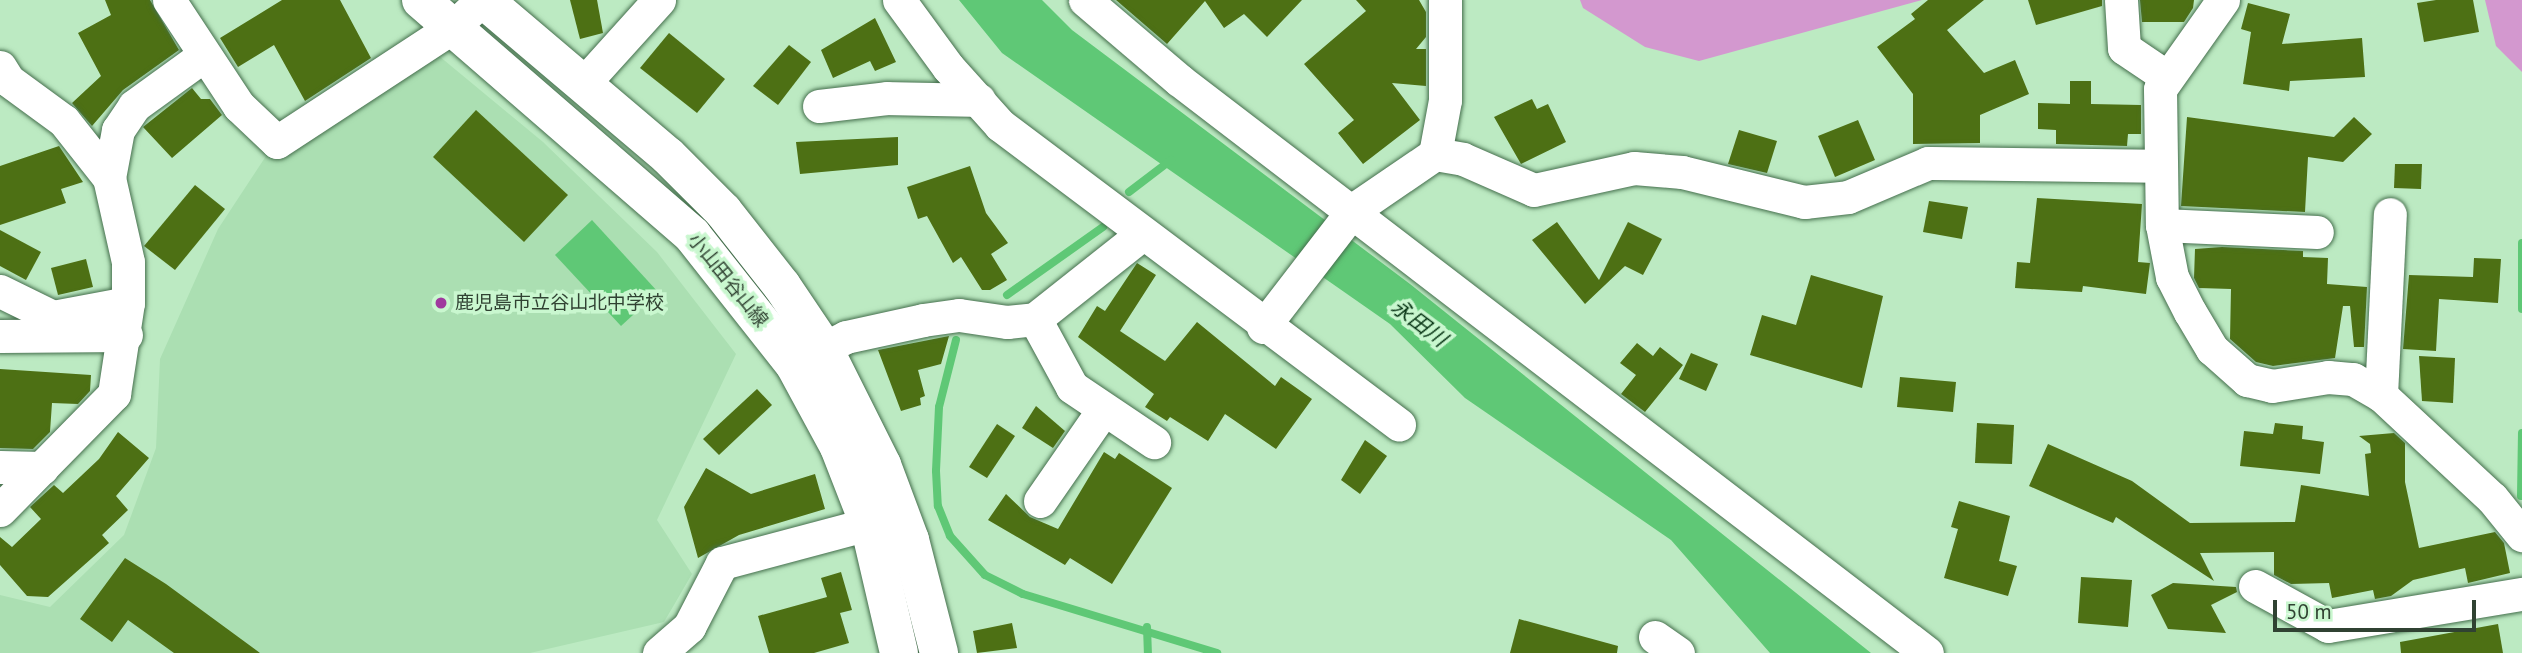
<!DOCTYPE html>
<meta charset="utf-8">
<style>
body{margin:0}
#map{position:relative;width:2522px;height:653px;overflow:hidden;background:#bceac2;font-family:"PT Sans","Noto Sans JP",sans-serif}
div>[style]{position:absolute}
[style*='--x']{left:calc(var(--x)*1px);top:calc(var(--y)*1px);width:calc(var(--w)*1px);rotate:calc(var(--a)*1deg)}
.built>*{inset:0;background:#abdfb2}
.green>*{inset:0;background:#d398cf}
.water>*{inset:0;background:#5fc876}
.stream>*{height:8px;margin:-4px;padding:0 4px;transform-origin:4px;border-radius:4px;background:#5fc876}
.building>*{inset:0;background:#4d7014}
.roads{filter:drop-shadow(0 0 2px #456f4d) drop-shadow(0 0 2px #456f4d)}
.minor>*{height:33px;margin:-16.5px;padding:0 16.5px;transform-origin:16.5px;border-radius:16.5px;background:#fff}
.major>*{height:38px;margin:-19px;padding:0 19px;transform-origin:19px;border-radius:19px;background:#fff}
.dots>*{width:19px;height:19px;translate:-50% -50%;box-sizing:border-box;border:4px solid #c9f7cf;border-radius:50%}
span{translate:-50% -50%;white-space:nowrap;text-align:center;line-height:1.15;-webkit-text-stroke:7px #c9f7cf;paint-order:stroke}
.street-label{font-size:19px;color:#304232}
.poi-label{font-size:19px;color:#304232}
.left{translate:0 -50%;text-align:left}
.water-label{font-size:21px;color:#063313;font-style:italic}
.scale{position:absolute;left:2273px;top:600px;width:203px;height:32px;box-sizing:border-box;border:4px solid #304232;border-top:0;padding-left:9px;font-size:21px;line-height:24px;white-space:nowrap;color:#304232;-webkit-text-stroke:5px #c9f7cf;paint-order:stroke}
</style>
<div id="map">
<div class="built">
<i style="clip-path:polygon(433px 51px,543px 142px,657px 252px,736px 354px,657px 520px,692px 574px,664px 622px,530px 653px,0 653px,0 595px,50px 607px,124px 535px,156px 448px,160px 359px,218px 229px,268px 153px)"></i>
</div>
<div class="green">
<i style="clip-path:polygon(1580px 0,1922px 0,1699px 61px,1645px 47px,1583px 8px)"></i>
<i style="clip-path:polygon(2485px 0,2522px 0,2522px 72px,2496px 46px)"></i>
</div>
<div class="water">
<i style="clip-path:polygon(959px 0,1042px 0,1072px 30px,1410px 284px,1871px 653px,1770px 653px,1671px 540px,1465px 398px,1390px 324px,1002px 53px)"></i>
<i style="clip-path:polygon(592px 220px,658px 292px,621px 326px,555px 255px)"></i>
</div>
<div class="stream">
<i style="--x:1129;--y:192;--w:53;--a:-37.3"></i>
<i style="--x:2522;--y:243;--w:66;--a:90"></i>
<i style="--x:1007;--y:295;--w:118;--a:-35.3"></i>
<i style="--x:956;--y:340;--w:69;--a:104.2"></i>
<i style="--x:939;--y:407;--w:64;--a:92.7"></i>
<i style="--x:936;--y:471;--w:35;--a:87"></i>
<i style="--x:938;--y:506;--w:32;--a:68"></i>
<i style="--x:950;--y:536;--w:52;--a:48.1"></i>
<i style="--x:985;--y:575;--w:42;--a:26.6"></i>
<i style="--x:1023;--y:594;--w:203;--a:16.9"></i>
<i style="--x:2521;--y:496;--w:63;--a:-89.1"></i>
<i style="--x:1147;--y:627;--w:26;--a:88"></i>
</div>
<div class="building">
<i style="clip-path:polygon(105px 0,150px 0,179px 50px,123px 90px,92px 126px,72px 103px,101px 76px,78px 33px,111px 15px)"></i>
<i style="clip-path:polygon(282px 0,340px 0,371px 58px,305px 101px,274px 45px,238px 67px,220px 38px)"></i>
<i style="clip-path:polygon(570px 0,597px 0,603px 33px,580px 39px)"></i>
<i style="clip-path:polygon(1116px 0,1302px 0,1267px 37px,1244px 14px,1224px 28px,1205px 1px,1167px 44px)"></i>
<i style="clip-path:polygon(1356px 0,1419px 0,1426px 12px,1426px 37px,1416px 49px,1426px 49px,1426px 86px,1392px 83px,1420px 120px,1363px 164px,1338px 133px,1354px 120px,1304px 64px,1366px 11px)"></i>
<i style="clip-path:polygon(1928px 0,1984px 0,1947px 30px,1984px 73px,2015px 60px,2029px 94px,1980px 115px,1980px 143px,1913px 144px,1913px 94px,1877px 47px,1915px 19px,1911px 14px)"></i>
<i style="clip-path:polygon(2028px 0,2102px 0,2102px 6px,2036px 25px)"></i>
<i style="clip-path:polygon(2140px 0,2194px 0,2193px 8px,2184px 22px,2142px 22px)"></i>
<i style="clip-path:polygon(2436px 0,2473px 0,2479px 32px,2424px 42px,2417px 3px)"></i>
<i style="clip-path:polygon(2248px 3px,2290px 14px,2282px 44px,2362px 38px,2365px 77px,2290px 81px,2289px 91px,2243px 84px,2251px 32px,2241px 29px)"></i>
<i style="clip-path:polygon(875px 18px,896px 62px,875px 71px,870px 61px,833px 78px,821px 50px)"></i>
<i style="clip-path:polygon(669px 33px,725px 79px,697px 113px,640px 68px)"></i>
<i style="clip-path:polygon(789px 45px,811px 62px,778px 105px,753px 86px)"></i>
<i style="clip-path:polygon(2070px 81px,2091px 81px,2091px 104px,2141px 105px,2141px 134px,2128px 134px,2127px 146px,2056px 144px,2056px 130px,2038px 129px,2038px 103px,2070px 104px)"></i>
<i style="clip-path:polygon(192px 88px,201px 99px,210px 99px,222px 115px,172px 158px,143px 127px)"></i>
<i style="clip-path:polygon(1532px 99px,1537px 109px,1548px 104px,1566px 142px,1521px 164px,1494px 117px)"></i>
<i style="clip-path:polygon(476px 110px,568px 195px,524px 242px,433px 157px)"></i>
<i style="clip-path:polygon(2187px 117px,2334px 137px,2354px 117px,2372px 134px,2343px 162px,2308px 157px,2305px 212px,2181px 206px)"></i>
<i style="clip-path:polygon(1858px 120px,1875px 160px,1835px 177px,1818px 136px)"></i>
<i style="clip-path:polygon(1739px 130px,1777px 141px,1767px 173px,1728px 164px)"></i>
<i style="clip-path:polygon(898px 137px,898px 165px,800px 174px,796px 142px)"></i>
<i style="clip-path:polygon(59px 146px,83px 182px,61px 189px,66px 203px,0 225px,0 166px)"></i>
<i style="clip-path:polygon(2395px 164px,2422px 164px,2421px 189px,2394px 188px)"></i>
<i style="clip-path:polygon(970px 166px,986px 213px,1008px 243px,991px 254px,1007px 280px,990px 290px,982px 290px,961px 257px,953px 263px,927px 216px,918px 219px,907px 187px)"></i>
<i style="clip-path:polygon(195px 185px,225px 209px,175px 270px,144px 246px)"></i>
<i style="clip-path:polygon(2037px 198px,2142px 204px,2138px 262px,2150px 263px,2146px 294px,2083px 286px,2082px 292px,2015px 288px,2017px 262px,2030px 263px)"></i>
<i style="clip-path:polygon(1929px 201px,1968px 207px,1962px 239px,1923px 232px)"></i>
<i style="clip-path:polygon(1557px 222px,1599px 280px,1628px 222px,1662px 239px,1643px 275px,1625px 266px,1585px 304px,1532px 240px)"></i>
<i style="clip-path:polygon(0 230px,41px 252px,26px 280px,0 266px)"></i>
<i style="clip-path:polygon(2222px 247px,2303px 251px,2303px 257px,2328px 258px,2327px 284px,2367px 287px,2364px 347px,2354px 347px,2350px 306px,2343px 306px,2335px 358px,2273px 366px,2256px 362px,2230px 339px,2231px 289px,2199px 288px,2194px 278px,2195px 249px)"></i>
<i style="clip-path:polygon(2474px 258px,2501px 259px,2498px 303px,2439px 299px,2436px 351px,2403px 349px,2409px 275px,2473px 277px)"></i>
<i style="clip-path:polygon(86px 259px,93px 287px,58px 295px,51px 268px)"></i>
<i style="clip-path:polygon(1137px 263px,1156px 275px,1120px 331px,1165px 361px,1197px 322px,1275px 386px,1281px 377px,1312px 399px,1276px 449px,1225px 414px,1208px 441px,1170px 417px,1167px 421px,1145px 407px,1154px 394px,1078px 337px,1097px 306px,1105px 311px)"></i>
<i style="clip-path:polygon(1811px 275px,1883px 296px,1862px 388px,1750px 355px,1762px 315px,1796px 325px)"></i>
<i style="clip-path:polygon(949px 336px,941px 364px,918px 370px,925px 396px,920px 398px,921px 405px,901px 411px,878px 350px)"></i>
<i style="clip-path:polygon(1637px 343px,1653px 356px,1660px 347px,1683px 365px,1645px 412px,1621px 394px,1636px 375px,1620px 363px)"></i>
<i style="clip-path:polygon(1691px 353px,1718px 364px,1706px 391px,1679px 379px)"></i>
<i style="clip-path:polygon(2419px 356px,2455px 358px,2453px 403px,2422px 401px)"></i>
<i style="clip-path:polygon(0 369px,91px 375px,90px 391px,78px 404px,52px 403px,50px 432px,33px 449px,0 448px)"></i>
<i style="clip-path:polygon(1900px 377px,1956px 382px,1953px 412px,1897px 407px)"></i>
<i style="clip-path:polygon(757px 389px,772px 405px,719px 455px,703px 439px)"></i>
<i style="clip-path:polygon(1036px 406px,1065px 431px,1053px 448px,1022px 428px)"></i>
<i style="clip-path:polygon(1977px 423px,2014px 425px,2012px 464px,1975px 463px)"></i>
<i style="clip-path:polygon(2275px 423px,2303px 426px,2302px 439px,2324px 442px,2320px 474px,2240px 466px,2244px 431px,2273px 434px)"></i>
<i style="clip-path:polygon(997px 424px,1015px 436px,987px 478px,969px 467px)"></i>
<i style="clip-path:polygon(118px 432px,149px 458px,116px 496px,128px 510px,102px 535px,109px 543px,48px 597px,27px 596px,0 565px,0 537px,12px 547px,41px 519px,30px 507px,54px 485px,63px 493px,99px 459px)"></i>
<i style="clip-path:polygon(2394px 433px,2405px 443px,2405px 482px,2419px 548px,2495px 532px,2504px 543px,2510px 573px,2468px 583px,2465px 568px,2413px 580px,2391px 596px,2375px 599px,2373px 590px,2332px 598px,2329px 583px,2291px 584px,2274px 575px,2274px 552px,2200px 553px,2214px 581px,2116px 517px,2113px 523px,2029px 486px,2048px 444px,2132px 481px,2190px 523px,2295px 522px,2301px 485px,2369px 496px,2365px 454px,2371px 453px,2370px 444px,2359px 436px)"></i>
<i style="clip-path:polygon(1365px 440px,1387px 456px,1360px 494px,1341px 480px)"></i>
<i style="clip-path:polygon(1104px 452px,1115px 459px,1119px 453px,1172px 488px,1112px 584px,1070px 558px,1065px 565px,988px 520px,1006px 494px,1030px 517px,1058px 529px)"></i>
<i style="clip-path:polygon(706px 468px,751px 494px,815px 474px,825px 509px,739px 535px,698px 558px,684px 507px)"></i>
<i style="clip-path:polygon(1959px 501px,2010px 516px,1999px 561px,2017px 566px,2008px 596px,1944px 578px,1958px 529px,1951px 527px)"></i>
<i style="clip-path:polygon(125px 558px,166px 584px,260px 653px,174px 653px,128px 620px,112px 642px,80px 619px)"></i>
<i style="clip-path:polygon(841px 572px,852px 610px,840px 613px,849px 643px,814px 653px,769px 653px,758px 616px,827px 597px,821px 578px)"></i>
<i style="clip-path:polygon(2081px 577px,2132px 580px,2128px 627px,2078px 623px)"></i>
<i style="clip-path:polygon(2173px 583px,2236px 587px,2237px 592px,2211px 605px,2226px 633px,2168px 629px,2151px 595px)"></i>
<i style="clip-path:polygon(1519px 619px,1618px 646px,1617px 653px,1510px 653px)"></i>
<i style="clip-path:polygon(1012px 623px,1017px 648px,977px 653px,973px 631px)"></i>
<i style="clip-path:polygon(2498px 624px,2503px 653px,2401px 653px,2400px 642px)"></i>
</div>
<div class="roads">
<div class="minor">
<i style="--x:169;--y:0;--w:127;--a:56.6"></i>
<i style="--x:239;--y:106;--w:52;--a:43.5"></i>
<i style="--x:277;--y:142;--w:210;--a:-33.2"></i>
<i style="--x:453;--y:27;--w:40;--a:-43"></i>
<i style="--x:899;--y:0;--w:83;--a:53.8"></i>
<i style="--x:948;--y:67;--w:78;--a:48.1"></i>
<i style="--x:1000;--y:125;--w:499;--a:36.9"></i>
<i style="--x:1085;--y:0;--w:123;--a:40.4"></i>
<i style="--x:1179;--y:80;--w:942;--a:37.45"></i>
<i style="--x:2121;--y:0;--w:48;--a:86.4"></i>
<i style="--x:2124;--y:48;--w:52;--a:34"></i>
<i style="--x:2223;--y:0;--w:109;--a:125.3"></i>
<i style="--x:2160;--y:89;--w:136;--a:89.2"></i>
<i style="--x:2162;--y:225;--w:53;--a:79.1"></i>
<i style="--x:2172;--y:277;--w:39;--a:63"></i>
<i style="--x:2190;--y:312;--w:43;--a:59.3"></i>
<i style="--x:2212;--y:349;--w:47;--a:41.5"></i>
<i style="--x:2247;--y:380;--w:26;--a:13"></i>
<i style="--x:2272;--y:386;--w:57;--a:-9.1"></i>
<i style="--x:2328;--y:377;--w:25;--a:5"></i>
<i style="--x:2353;--y:379;--w:32;--a:30"></i>
<i style="--x:2381;--y:395;--w:151;--a:42.9"></i>
<i style="--x:2492;--y:498;--w:48;--a:51"></i>
<i style="--x:0;--y:67;--w:15;--a:58"></i>
<i style="--x:8;--y:80;--w:69;--a:36.2"></i>
<i style="--x:64;--y:121;--w:73;--a:51.7"></i>
<i style="--x:584;--y:83;--w:112;--a:-47.9"></i>
<i style="--x:819;--y:106;--w:68;--a:-6.7"></i>
<i style="--x:887;--y:98;--w:92;--a:1.2"></i>
<i style="--x:1435;--y:154;--w:28;--a:10"></i>
<i style="--x:1463;--y:159;--w:77;--a:23.6"></i>
<i style="--x:1534;--y:190;--w:102;--a:-12.4"></i>
<i style="--x:1634;--y:168;--w:48;--a:4.8"></i>
<i style="--x:1682;--y:172;--w:126;--a:13.8"></i>
<i style="--x:1804;--y:202;--w:44;--a:-6.5"></i>
<i style="--x:1848;--y:197;--w:87;--a:-23"></i>
<i style="--x:1928;--y:163;--w:231;--a:0.7"></i>
<i style="--x:2162;--y:225;--w:155;--a:2.6"></i>
<i style="--x:0;--y:291;--w:59;--a:26.1"></i>
<i style="--x:53;--y:317;--w:76;--a:-10.6"></i>
<i style="--x:1035;--y:319;--w:77;--a:61.4"></i>
<i style="--x:1072;--y:387;--w:99;--a:33.9"></i>
<i style="--x:1263;--y:327;--w:148;--a:-52.4"></i>
<i style="--x:1353;--y:210;--w:99;--a:-34.3"></i>
<i style="--x:1435;--y:154;--w:55;--a:-79.5"></i>
<i style="--x:1445;--y:100;--w:100;--a:-90"></i>
<i style="--x:0;--y:336;--w:126;--a:-0.5"></i>
<i style="--x:803;--y:359;--w:48;--a:-27.1"></i>
<i style="--x:846;--y:337;--w:79;--a:-12.4"></i>
<i style="--x:923;--y:320;--w:36;--a:-8"></i>
<i style="--x:959;--y:315;--w:49;--a:8.3"></i>
<i style="--x:1007;--y:322;--w:28;--a:-6"></i>
<i style="--x:1035;--y:319;--w:135;--a:-38.4"></i>
<i style="--x:2381;--y:395;--w:181;--a:-87.2"></i>
<i style="--x:0;--y:467;--w:42;--a:1.4"></i>
<i style="--x:1040;--y:501;--w:111;--a:-55.3"></i>
<i style="--x:0;--y:510;--w:163;--a:-45.5"></i>
<i style="--x:114;--y:394;--w:92;--a:-81.3"></i>
<i style="--x:128;--y:303;--w:41;--a:-90"></i>
<i style="--x:128;--y:262;--w:86;--a:-102.7"></i>
<i style="--x:109;--y:178;--w:49;--a:-79.4"></i>
<i style="--x:118;--y:130;--w:29;--a:-56"></i>
<i style="--x:134;--y:106;--w:85;--a:-35.9"></i>
<i style="--x:2255;--y:586;--w:83;--a:28.7"></i>
<i style="--x:2328;--y:626;--w:197;--a:-9.4"></i>
<i style="--x:1655;--y:637;--w:28;--a:35"></i>
<i style="--x:659;--y:653;--w:40;--a:-41"></i>
<i style="--x:689;--y:627;--w:72;--a:-62.7"></i>
<i style="--x:722;--y:563;--w:152;--a:-14.9"></i>
</div>
<div class="major">
<i style="--x:421;--y:0;--w:359;--a:40.9"></i>
<i style="--x:692;--y:235;--w:164;--a:51.7"></i>
<i style="--x:794;--y:364;--w:94;--a:61.5"></i>
<i style="--x:839;--y:447;--w:83;--a:68.7"></i>
<i style="--x:869;--y:524;--w:132;--a:76.9"></i>
<i style="--x:484;--y:0;--w:241;--a:40.3"></i>
<i style="--x:668;--y:156;--w:78;--a:45"></i>
<i style="--x:723;--y:211;--w:95;--a:51.8"></i>
<i style="--x:782;--y:286;--w:73;--a:56.1"></i>
<i style="--x:823;--y:347;--w:132;--a:63.4"></i>
<i style="--x:882;--y:465;--w:80;--a:69.5"></i>
<i style="--x:910;--y:540;--w:117;--a:75.6"></i>
</div>
</div>
<div class="dots">
<i style="left:441px;top:303px;background:#a03a9e"></i>
</div>
<div class="street-label">
<span style="left:728px;top:280px;rotate:51deg">小山田谷山線</span>
</div>
<div class="poi-label">
<span class="left" style="left:455px;top:303px">鹿児島市立谷山北中学校</span>
</div>
<div class="water-label">
<span style="left:1419px;top:323px;rotate:37deg">永田川</span>
</div>
<div class="scale">50 m</div>
</div>
